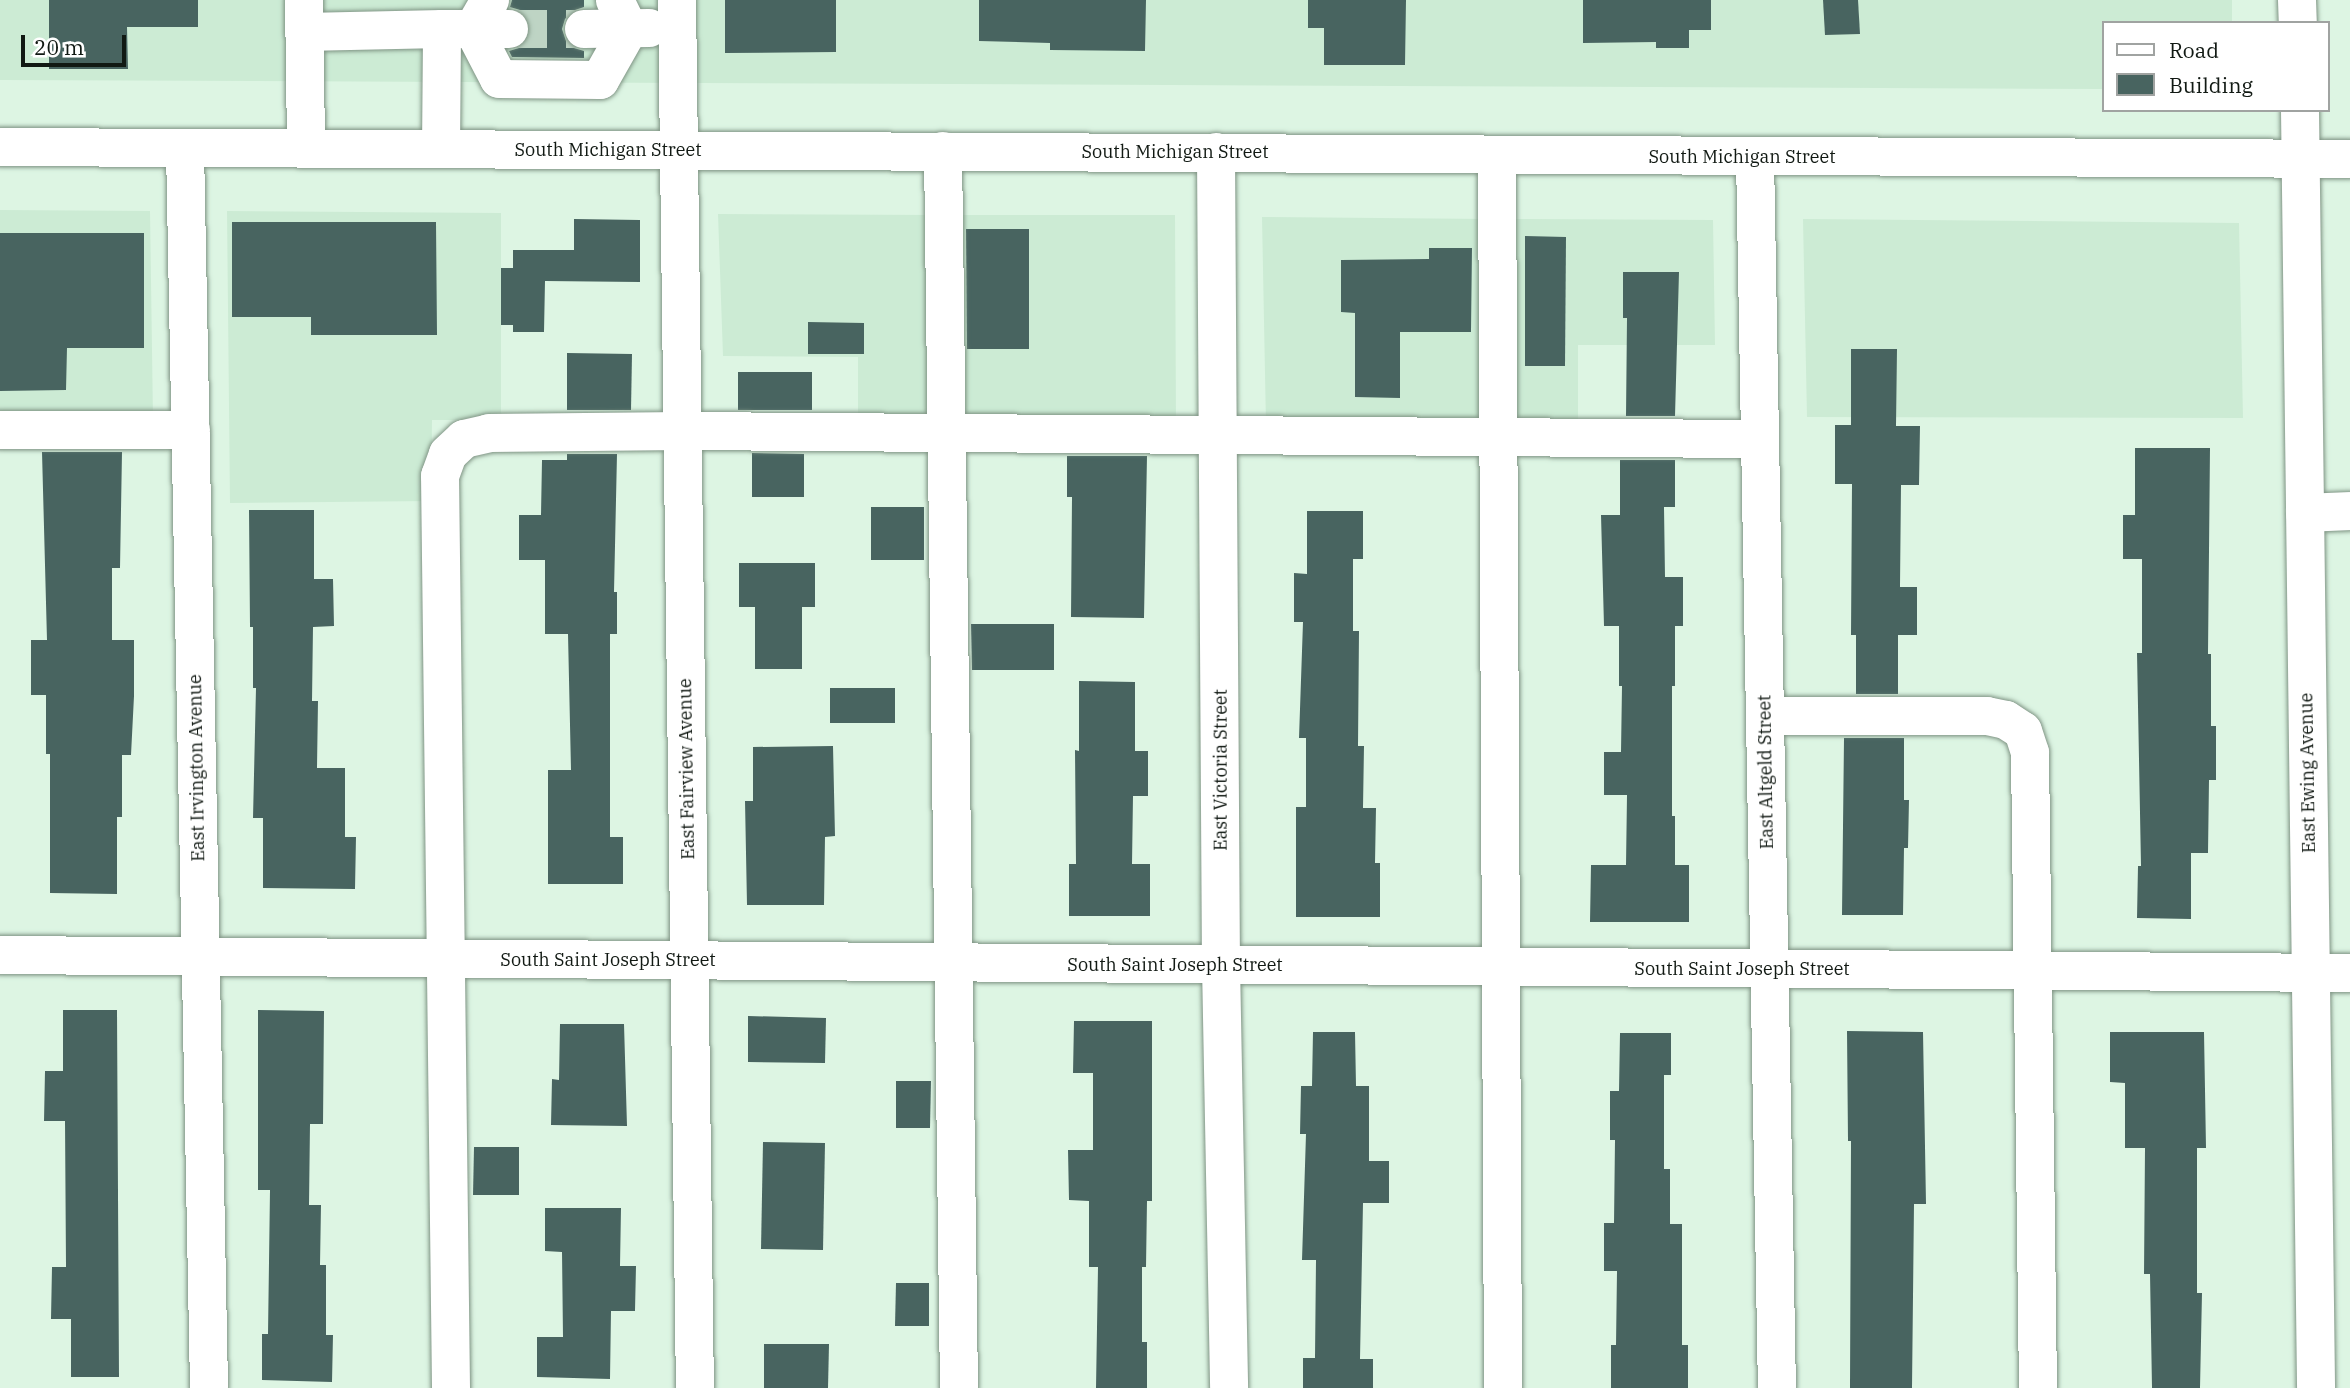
<!DOCTYPE html>
<style>
body{margin:0}
#map{position:relative;width:2350px;height:1388px;overflow:hidden;background:#ddf5e3;font-family:"IBM Plex Serif",serif}
div>[style]{position:absolute}
[style*='--x']{left:calc(var(--x)*1px);top:calc(var(--y)*1px);width:calc(var(--w)*1px);rotate:calc(var(--a)*1deg)}
.built>*{inset:0;background:#ccebd4}
.building>*{inset:0;background:#486460}
.minor-tunnel>*{height:38px;margin-top:-19px;transform-origin:0;background:repeating-linear-gradient(90deg,#bed4c4 0 38px,transparent 0 57px)}
.roads{filter:drop-shadow(0 0 2px #7f9484) drop-shadow(0 0 2px #7f9484)}
.minor>*{height:38px;margin:-19px;padding:0 19px;transform-origin:19px;border-radius:19px;background:#fff}
.major>*{height:38px;margin:-19px;padding:0 19px;transform-origin:19px;border-radius:19px;background:#fff}
span{translate:-50% -50%;white-space:nowrap;text-align:center;line-height:1.15;-webkit-text-stroke:7px #fff;paint-order:stroke}
.street-label{font-size:18px;color:#111913}
.legend{position:absolute;left:2102px;top:21px;width:228px;height:91px;box-sizing:border-box;background:#fff;border:2px solid #a0a3a1;margin:0;padding:9px 12px;list-style:none;font-size:21px;color:#111913}
.legend li{display:flex;align-items:center;gap:14px;height:35px}
.legend b{width:35px;border:2px solid #a0a3a1}
.scale{position:absolute;left:21px;top:35px;width:105px;height:32px;box-sizing:border-box;border:4px solid #111913;border-top:0;padding-left:9px;font-size:21px;line-height:24px;white-space:nowrap;color:#111913;-webkit-text-stroke:5px #fff;paint-order:stroke}
</style>
<div id="map">
<div class="built">
<i style="clip-path:polygon(0 0,2232px 0,2232px 23px,2103px 23px,2103px 89px,0 80px)"></i>
<i style="clip-path:polygon(0 210px,150px 211px,153px 419px,0 417px)"></i>
<i style="clip-path:polygon(227px 211px,501px 213px,501px 420px,432px 420px,431px 501px,230px 503px)"></i>
<i style="clip-path:polygon(718px 214px,935px 215px,940px 422px,858px 422px,858px 357px,723px 356px)"></i>
<i style="clip-path:polygon(955px 215px,1175px 215px,1176px 425px,960px 422px)"></i>
<i style="clip-path:polygon(1262px 217px,1487px 219px,1487px 425px,1266px 425px)"></i>
<i style="clip-path:polygon(1504px 219px,1713px 220px,1715px 345px,1578px 345px,1578px 426px,1507px 425px)"></i>
<i style="clip-path:polygon(1803px 219px,2239px 223px,2243px 418px,1807px 417px)"></i>
</div>
<div class="building">
<i style="clip-path:polygon(49px 0,198px 0,198px 27px,127px 27px,128px 69px,49px 69px)"></i>
<i style="clip-path:polygon(512px 0,584px 0,584px 7px,572px 11px,565px 19px,562px 29px,566px 41px,574px 48px,584px 51px,584px 58px,512px 57px,509px 51px,519px 48px,528px 40px,531px 28px,528px 18px,520px 10px,510px 7px)"></i>
<i style="clip-path:polygon(725px 0,836px 0,836px 52px,725px 53px)"></i>
<i style="clip-path:polygon(979px 0,1146px 0,1145px 51px,1050px 50px,1050px 43px,979px 41px)"></i>
<i style="clip-path:polygon(1308px 0,1406px 0,1405px 65px,1324px 65px,1324px 28px,1308px 28px)"></i>
<i style="clip-path:polygon(1583px 0,1711px 0,1711px 30px,1689px 30px,1689px 48px,1656px 48px,1656px 42px,1583px 43px)"></i>
<i style="clip-path:polygon(1823px 0,1858px 0,1860px 34px,1825px 35px)"></i>
<i style="clip-path:polygon(574px 219px,640px 220px,640px 282px,545px 281px,544px 332px,513px 332px,513px 325px,501px 325px,501px 268px,513px 268px,513px 250px,574px 250px)"></i>
<i style="clip-path:polygon(232px 222px,436px 222px,437px 335px,311px 335px,311px 317px,232px 317px)"></i>
<i style="clip-path:polygon(966px 229px,1029px 229px,1029px 349px,967px 349px)"></i>
<i style="clip-path:polygon(0 233px,144px 233px,144px 348px,67px 348px,66px 390px,0 391px)"></i>
<i style="clip-path:polygon(1525px 236px,1566px 237px,1565px 366px,1525px 366px)"></i>
<i style="clip-path:polygon(1429px 248px,1472px 248px,1471px 332px,1400px 332px,1400px 398px,1355px 397px,1355px 313px,1341px 312px,1341px 260px,1429px 259px)"></i>
<i style="clip-path:polygon(1623px 272px,1679px 272px,1675px 416px,1626px 416px,1627px 318px,1623px 318px)"></i>
<i style="clip-path:polygon(808px 322px,864px 323px,864px 354px,808px 354px)"></i>
<i style="clip-path:polygon(1851px 349px,1897px 349px,1896px 426px,1920px 426px,1919px 485px,1901px 485px,1900px 587px,1917px 587px,1917px 635px,1898px 635px,1898px 694px,1856px 694px,1856px 635px,1851px 635px,1852px 484px,1835px 484px,1835px 425px,1851px 425px)"></i>
<i style="clip-path:polygon(567px 353px,632px 354px,631px 410px,567px 410px)"></i>
<i style="clip-path:polygon(738px 372px,812px 372px,812px 410px,738px 410px)"></i>
<i style="clip-path:polygon(2135px 448px,2210px 448px,2208px 654px,2211px 654px,2211px 726px,2216px 726px,2216px 780px,2209px 780px,2208px 853px,2191px 853px,2191px 919px,2137px 918px,2138px 866px,2141px 866px,2137px 653px,2142px 653px,2142px 559px,2123px 559px,2123px 515px,2135px 515px)"></i>
<i style="clip-path:polygon(42px 452px,122px 452px,120px 568px,112px 568px,112px 640px,134px 640px,134px 696px,131px 755px,122px 755px,122px 817px,117px 817px,117px 894px,50px 893px,50px 754px,46px 754px,46px 695px,31px 695px,31px 640px,47px 640px)"></i>
<i style="clip-path:polygon(752px 453px,804px 454px,804px 497px,752px 497px)"></i>
<i style="clip-path:polygon(567px 454px,617px 454px,614px 592px,617px 592px,617px 634px,610px 634px,610px 837px,623px 837px,623px 884px,548px 884px,548px 770px,571px 770px,568px 634px,545px 634px,545px 560px,519px 560px,519px 515px,541px 515px,542px 460px,567px 460px)"></i>
<i style="clip-path:polygon(1067px 456px,1147px 456px,1144px 618px,1071px 617px,1072px 497px,1067px 497px)"></i>
<i style="clip-path:polygon(1620px 460px,1675px 460px,1675px 507px,1664px 507px,1665px 577px,1683px 577px,1683px 626px,1675px 626px,1675px 686px,1672px 686px,1672px 816px,1675px 816px,1675px 865px,1689px 865px,1689px 922px,1590px 922px,1591px 865px,1626px 865px,1627px 795px,1604px 795px,1604px 752px,1621px 752px,1622px 686px,1619px 686px,1619px 626px,1604px 626px,1601px 515px,1620px 515px)"></i>
<i style="clip-path:polygon(871px 507px,924px 507px,924px 560px,871px 560px)"></i>
<i style="clip-path:polygon(249px 510px,314px 510px,314px 579px,333px 579px,334px 626px,313px 627px,312px 701px,318px 701px,317px 768px,345px 768px,345px 837px,356px 837px,355px 889px,263px 888px,263px 818px,253px 818px,256px 688px,253px 688px,253px 627px,250px 627px)"></i>
<i style="clip-path:polygon(1307px 511px,1363px 511px,1363px 559px,1353px 559px,1353px 631px,1359px 631px,1358px 746px,1364px 746px,1363px 808px,1376px 808px,1375px 863px,1380px 863px,1380px 917px,1296px 917px,1296px 807px,1306px 807px,1306px 738px,1299px 738px,1303px 622px,1294px 622px,1294px 573px,1307px 574px)"></i>
<i style="clip-path:polygon(739px 563px,815px 563px,815px 607px,802px 607px,802px 669px,755px 669px,755px 607px,739px 607px)"></i>
<i style="clip-path:polygon(971px 624px,1054px 624px,1054px 670px,972px 670px)"></i>
<i style="clip-path:polygon(1079px 681px,1135px 682px,1135px 751px,1148px 751px,1148px 796px,1133px 796px,1132px 864px,1150px 864px,1150px 916px,1069px 916px,1069px 864px,1076px 864px,1075px 750px,1079px 751px)"></i>
<i style="clip-path:polygon(830px 688px,895px 688px,895px 723px,830px 723px)"></i>
<i style="clip-path:polygon(1844px 738px,1904px 738px,1904px 800px,1909px 800px,1908px 848px,1904px 848px,1903px 915px,1842px 915px)"></i>
<i style="clip-path:polygon(833px 746px,835px 836px,825px 837px,824px 905px,747px 905px,745px 801px,753px 801px,753px 747px)"></i>
<i style="clip-path:polygon(63px 1010px,117px 1010px,119px 1377px,71px 1377px,71px 1319px,51px 1319px,52px 1267px,66px 1267px,65px 1121px,44px 1121px,45px 1071px,63px 1071px)"></i>
<i style="clip-path:polygon(258px 1010px,324px 1011px,323px 1124px,310px 1124px,309px 1205px,321px 1205px,320px 1265px,326px 1265px,326px 1335px,333px 1335px,332px 1382px,262px 1380px,262px 1334px,268px 1334px,270px 1190px,258px 1190px)"></i>
<i style="clip-path:polygon(748px 1016px,826px 1018px,825px 1063px,748px 1062px)"></i>
<i style="clip-path:polygon(1074px 1021px,1152px 1021px,1152px 1201px,1147px 1201px,1146px 1267px,1142px 1267px,1142px 1342px,1147px 1342px,1147px 1388px,1096px 1388px,1098px 1267px,1089px 1267px,1089px 1201px,1069px 1200px,1068px 1150px,1093px 1150px,1093px 1073px,1073px 1073px)"></i>
<i style="clip-path:polygon(560px 1024px,624px 1024px,627px 1126px,551px 1125px,552px 1079px,559px 1080px)"></i>
<i style="clip-path:polygon(1847px 1031px,1923px 1032px,1926px 1204px,1914px 1204px,1912px 1388px,1850px 1388px,1851px 1141px,1848px 1141px)"></i>
<i style="clip-path:polygon(1313px 1032px,1355px 1032px,1356px 1086px,1369px 1086px,1369px 1161px,1389px 1161px,1389px 1203px,1363px 1203px,1360px 1359px,1373px 1359px,1373px 1388px,1303px 1388px,1303px 1358px,1315px 1358px,1316px 1260px,1302px 1260px,1306px 1134px,1300px 1134px,1301px 1086px,1312px 1086px)"></i>
<i style="clip-path:polygon(2110px 1032px,2204px 1032px,2206px 1148px,2197px 1148px,2197px 1293px,2202px 1293px,2200px 1388px,2152px 1388px,2150px 1274px,2144px 1274px,2145px 1148px,2125px 1148px,2125px 1083px,2110px 1082px)"></i>
<i style="clip-path:polygon(1620px 1033px,1671px 1033px,1671px 1075px,1664px 1075px,1664px 1169px,1670px 1169px,1670px 1224px,1682px 1224px,1682px 1345px,1688px 1345px,1688px 1388px,1611px 1388px,1611px 1345px,1616px 1345px,1617px 1271px,1604px 1271px,1604px 1223px,1614px 1223px,1615px 1140px,1610px 1140px,1610px 1091px,1619px 1091px)"></i>
<i style="clip-path:polygon(896px 1081px,931px 1081px,930px 1128px,896px 1128px)"></i>
<i style="clip-path:polygon(763px 1142px,825px 1143px,823px 1250px,761px 1249px)"></i>
<i style="clip-path:polygon(474px 1147px,519px 1147px,519px 1195px,473px 1195px)"></i>
<i style="clip-path:polygon(545px 1208px,621px 1208px,620px 1266px,636px 1266px,635px 1311px,611px 1311px,610px 1379px,537px 1377px,537px 1337px,563px 1337px,562px 1252px,545px 1251px)"></i>
<i style="clip-path:polygon(896px 1283px,929px 1283px,929px 1326px,895px 1326px)"></i>
<i style="clip-path:polygon(764px 1344px,829px 1344px,828px 1388px,764px 1388px)"></i>
</div>
<div class="minor-tunnel">
<i style="--x:509;--y:29;--w:75;--a:0"></i>
</div>
<div class="roads">
<div class="minor">
<i style="--x:304;--y:0;--w:149;--a:89.2"></i>
<i style="--x:490;--y:0;--w:34;--a:120"></i>
<i style="--x:473;--y:29;--w:56;--a:62.5"></i>
<i style="--x:499;--y:79;--w:101;--a:0.6"></i>
<i style="--x:600;--y:80;--w:59;--a:-60.4"></i>
<i style="--x:629;--y:29;--w:32;--a:-116"></i>
<i style="--x:677;--y:0;--w:1388;--a:89.26"></i>
<i style="--x:2297;--y:0;--w:23;--a:88"></i>
<i style="--x:584;--y:29;--w:65;--a:-0.9"></i>
<i style="--x:304;--y:32;--w:138;--a:-1.2"></i>
<i style="--x:2300;--y:110;--w:1278;--a:89.28"></i>
<i style="--x:185;--y:148;--w:1240;--a:88.89"></i>
<i style="--x:441;--y:149;--w:120;--a:-89.5"></i>
<i style="--x:442;--y:29;--w:67;--a:0"></i>
<i style="--x:943;--y:151;--w:1237;--a:89.26"></i>
<i style="--x:1216;--y:152;--w:813;--a:89.65"></i>
<i style="--x:1221;--y:965;--w:423;--a:88.9"></i>
<i style="--x:1497;--y:156;--w:1232;--a:89.72"></i>
<i style="--x:1755;--y:156;--w:1232;--a:88.98"></i>
<i style="--x:0;--y:430;--w:191;--a:0"></i>
<i style="--x:2305;--y:513;--w:45;--a:-2.5"></i>
<i style="--x:1765;--y:716;--w:222;--a:0"></i>
<i style="--x:1987;--y:716;--w:19;--a:12"></i>
<i style="--x:2006;--y:720;--w:20;--a:33"></i>
<i style="--x:2023;--y:731;--w:23;--a:72"></i>
<i style="--x:2030;--y:753;--w:635;--a:89.28"></i>
<i style="--x:0;--y:955;--w:2350;--a:0.44"></i>
<i style="--x:451;--y:1388;--w:912;--a:-90.69"></i>
<i style="--x:440;--y:476;--w:23;--a:-70"></i>
<i style="--x:448;--y:454;--w:22;--a:-43"></i>
<i style="--x:464;--y:439;--w:26;--a:-13"></i>
<i style="--x:489;--y:433;--w:194;--a:-0.6"></i>
<i style="--x:683;--y:431;--w:1077;--a:0.43"></i>
</div>
<div class="major">
<i style="--x:0;--y:147;--w:2350;--a:0.29"></i>
</div>
</div>
<div class="street-label">
<span style="left:608px;top:150px">South Michigan Street</span>
<span style="left:1175px;top:152px">South Michigan Street</span>
<span style="left:1742px;top:157px">South Michigan Street</span>
<span style="left:197px;top:768px;rotate:-91deg">East Irvington Avenue</span>
<span style="left:687px;top:769px;rotate:-91deg">East Fairview Avenue</span>
<span style="left:1221px;top:770px;rotate:-90deg">East Victoria Street</span>
<span style="left:1766px;top:772px;rotate:-91deg">East Altgeld Street</span>
<span style="left:2308px;top:773px;rotate:-91deg">East Ewing Avenue</span>
<span style="left:608px;top:960px">South Saint Joseph Street</span>
<span style="left:1175px;top:965px">South Saint Joseph Street</span>
<span style="left:1742px;top:969px">South Saint Joseph Street</span>
</div>
<ul class="legend">
<li><b style="height:9px;background:#fff"></b>Road</li>
<li><b style="height:19px;background:#486460"></b>Building</li>
</ul>
<div class="scale">20 m</div>
</div>
